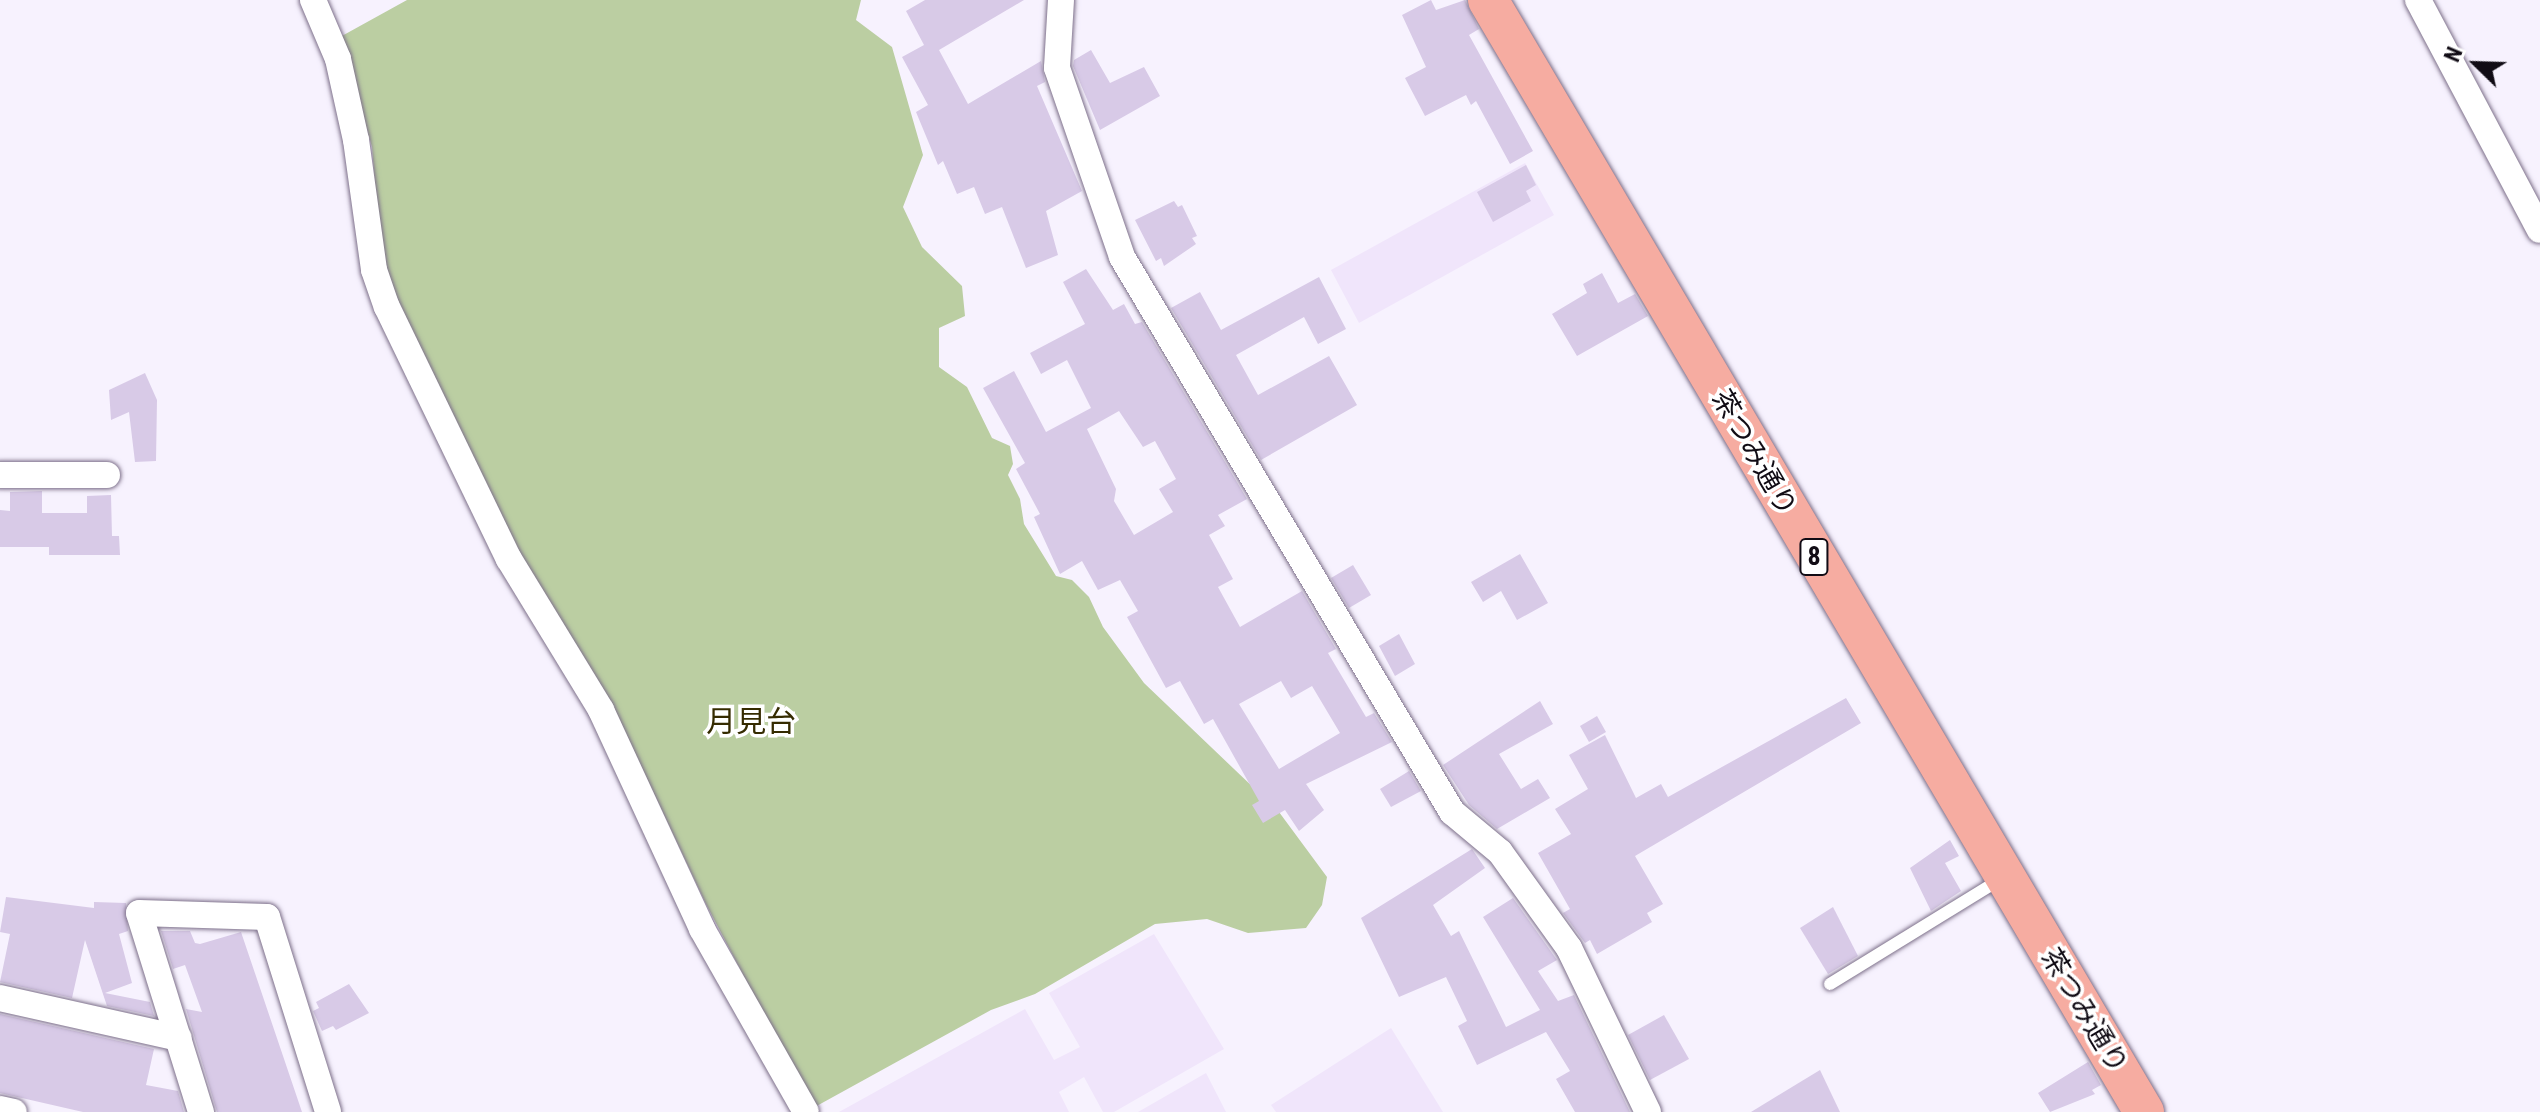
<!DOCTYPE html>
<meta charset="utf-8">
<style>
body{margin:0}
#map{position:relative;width:2540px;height:1112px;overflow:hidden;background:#f7f2fe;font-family:"Roboto Condensed","Noto Sans JP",sans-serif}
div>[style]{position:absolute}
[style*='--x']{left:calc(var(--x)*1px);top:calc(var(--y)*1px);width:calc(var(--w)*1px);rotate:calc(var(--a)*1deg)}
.built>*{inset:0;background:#f0e5fb}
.green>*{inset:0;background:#bbcea2}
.building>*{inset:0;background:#d8cae7}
.roads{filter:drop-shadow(0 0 2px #7d708a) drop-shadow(0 0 2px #7d708a)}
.lane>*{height:12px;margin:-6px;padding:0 6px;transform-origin:6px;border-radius:6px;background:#fff}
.street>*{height:26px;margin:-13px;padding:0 13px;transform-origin:13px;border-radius:13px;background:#fff}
.primary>*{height:40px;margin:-20px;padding:0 20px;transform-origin:20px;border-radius:20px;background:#f6aca1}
span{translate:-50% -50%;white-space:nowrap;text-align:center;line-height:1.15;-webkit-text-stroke:7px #fff;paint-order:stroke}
.shield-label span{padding:2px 6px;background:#fff;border:2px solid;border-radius:6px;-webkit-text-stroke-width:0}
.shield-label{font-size:26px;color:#110c15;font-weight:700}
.street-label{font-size:28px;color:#110c15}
.neighbourhood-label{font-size:30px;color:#352b00}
.north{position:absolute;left:2436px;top:24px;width:80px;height:80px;-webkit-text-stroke:6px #fff;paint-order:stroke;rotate:293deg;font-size:22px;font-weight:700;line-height:32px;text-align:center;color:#110c15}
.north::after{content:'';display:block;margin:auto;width:28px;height:36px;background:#110c15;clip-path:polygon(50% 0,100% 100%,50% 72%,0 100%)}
</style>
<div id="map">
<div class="built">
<i style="clip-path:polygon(1525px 163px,1554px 215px,1359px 323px,1331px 270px)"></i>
<i style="clip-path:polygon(1154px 934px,1224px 1049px,1114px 1112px,1103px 1112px,1084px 1077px,1059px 1092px,1069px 1112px,839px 1112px,1025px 1009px,1054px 1060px,1080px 1047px,1049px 993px)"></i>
<i style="clip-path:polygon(1391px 1028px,1443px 1112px,1276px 1112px,1271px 1105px)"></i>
<i style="clip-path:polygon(1206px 1073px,1226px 1112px,1138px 1112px)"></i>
</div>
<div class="green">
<i style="clip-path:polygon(407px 0,861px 0,856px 20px,892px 47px,923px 155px,903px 207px,922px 247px,962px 286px,965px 316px,939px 328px,939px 367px,967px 387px,992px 438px,1010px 446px,1013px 464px,1008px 475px,1020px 499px,1024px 524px,1056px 576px,1072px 580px,1089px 597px,1103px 627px,1144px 683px,1279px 812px,1327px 877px,1322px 905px,1306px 928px,1248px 933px,1207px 919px,1155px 924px,1035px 994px,991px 1010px,813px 1108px,706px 904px,610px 700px,517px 555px,382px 271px,372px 147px,340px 37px)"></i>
</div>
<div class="building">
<i style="clip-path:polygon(925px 0,1024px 0,939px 50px,968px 104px,1041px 61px,1045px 82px,1037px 86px,1082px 191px,1046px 211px,1058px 255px,1026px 268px,1002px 207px,985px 214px,974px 187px,957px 194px,943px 161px,938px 165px,916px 112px,928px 105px,902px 57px,924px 45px,906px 11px)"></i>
<i style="clip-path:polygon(1431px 0,1436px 10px,1465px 0,1479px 29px,1469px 35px,1533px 151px,1510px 164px,1476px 101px,1471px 105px,1466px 95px,1425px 116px,1405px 78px,1426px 67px,1402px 15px)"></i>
<i style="clip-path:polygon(1091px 50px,1110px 83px,1144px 67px,1160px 96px,1100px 130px,1073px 66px,1074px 60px)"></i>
<i style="clip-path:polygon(1526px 165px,1536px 185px,1526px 191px,1531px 201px,1493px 222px,1477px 192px)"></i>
<i style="clip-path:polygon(1174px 201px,1178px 207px,1182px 205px,1197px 236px,1192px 238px,1196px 244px,1164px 266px,1161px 258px,1156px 261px,1135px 220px)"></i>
<i style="clip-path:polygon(evenodd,1086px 269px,1113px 310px,1124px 304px,1135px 324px,1142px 322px,1247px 499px,1218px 515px,1225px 526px,1209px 535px,1233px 579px,1218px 587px,1240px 627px,1302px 591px,1336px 649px,1328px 653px,1366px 717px,1374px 713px,1392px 742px,1306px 784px,1324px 810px,1299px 831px,1285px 810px,1263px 823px,1252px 805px,1259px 801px,1213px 719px,1204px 724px,1180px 681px,1166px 688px,1127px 617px,1138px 611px,1120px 580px,1098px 590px,1082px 561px,1060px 574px,1034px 517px,1040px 514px,1016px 469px,1025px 463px,983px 388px,1014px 371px,1046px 432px,1091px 408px,1067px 360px,1041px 374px,1030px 353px,1085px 324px,1063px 282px,1086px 269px,1119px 411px,1143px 447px,1155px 441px,1176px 479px,1159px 489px,1173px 512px,1134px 535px,1114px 501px,1116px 489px,1087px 429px,1119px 411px,1086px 269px,1281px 681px,1291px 698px,1312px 686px,1340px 733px,1279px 769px,1239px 704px,1281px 681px)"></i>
<i style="clip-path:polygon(1602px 273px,1618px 303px,1635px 294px,1648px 316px,1577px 356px,1552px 314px,1587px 293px,1583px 284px)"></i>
<i style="clip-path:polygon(1319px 277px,1346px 329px,1318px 344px,1304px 317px,1236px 355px,1258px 395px,1329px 356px,1357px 405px,1261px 460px,1171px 308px,1200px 292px,1221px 330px)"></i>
<i style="clip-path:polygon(145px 373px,157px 400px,156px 461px,135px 462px,129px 412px,111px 420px,109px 390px)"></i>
<i style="clip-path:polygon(42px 491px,42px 513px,87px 513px,87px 496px,111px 495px,112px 536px,119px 536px,120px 555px,49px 555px,49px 547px,0 547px,0 510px,10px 511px,10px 492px)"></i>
<i style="clip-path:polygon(1520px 554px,1548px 603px,1517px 620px,1501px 591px,1483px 602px,1471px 582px)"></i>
<i style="clip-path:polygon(1353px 565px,1371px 595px,1349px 608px,1331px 578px)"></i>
<i style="clip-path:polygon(1399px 634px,1415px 664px,1395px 676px,1379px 646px)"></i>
<i style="clip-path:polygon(1846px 698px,1861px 723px,1635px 856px,1663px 904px,1647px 913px,1652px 922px,1597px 954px,1590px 940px,1585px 943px,1563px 913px,1570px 909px,1538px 853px,1571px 834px,1555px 809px,1588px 789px,1569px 755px,1605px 735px,1636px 798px,1661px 784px,1668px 797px)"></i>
<i style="clip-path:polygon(1540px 701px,1553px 724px,1499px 754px,1521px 789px,1538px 779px,1550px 798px,1497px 829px,1469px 805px,1443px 765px)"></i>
<i style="clip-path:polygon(1597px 716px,1606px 732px,1589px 742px,1580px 726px)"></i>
<i style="clip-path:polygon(1409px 771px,1421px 791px,1391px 807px,1380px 789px)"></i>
<i style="clip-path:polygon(1950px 840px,1959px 856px,1945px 863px,1961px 891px,1931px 911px,1910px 868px)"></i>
<i style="clip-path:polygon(1472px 849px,1485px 868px,1433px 905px,1451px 936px,1459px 931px,1506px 1027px,1540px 1010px,1483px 917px,1513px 898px,1557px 960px,1538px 971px,1558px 1001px,1574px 995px,1630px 1112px,1575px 1112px,1556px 1079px,1570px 1071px,1546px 1032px,1477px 1065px,1458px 1026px,1467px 1021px,1446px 977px,1399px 997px,1361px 918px)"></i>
<i style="clip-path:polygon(6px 897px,94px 908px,94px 902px,126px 903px,128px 931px,119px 934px,132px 983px,105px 993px,150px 1002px,154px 1016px,107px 1006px,85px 940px,72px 998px,0 982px,10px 934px,0 932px)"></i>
<i style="clip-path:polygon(1833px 907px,1858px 956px,1828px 974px,1800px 928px)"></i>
<i style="clip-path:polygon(161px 931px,190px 931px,195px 943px,200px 944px,241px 932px,302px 1112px,217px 1112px,186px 1009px,202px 1012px,185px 965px,173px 969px)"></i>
<i style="clip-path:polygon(349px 984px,369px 1013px,336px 1030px,333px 1026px,322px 1031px,313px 1011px,319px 1008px,316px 1002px)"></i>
<i style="clip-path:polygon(0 1014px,154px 1049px,146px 1085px,178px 1091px,184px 1112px,83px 1112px,0 1093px)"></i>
<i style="clip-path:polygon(1664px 1015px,1689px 1059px,1650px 1080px,1628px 1035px)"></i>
<i style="clip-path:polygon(2088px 1062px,2101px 1085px,2092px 1090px,2095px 1094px,2050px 1112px,2038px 1093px)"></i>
<i style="clip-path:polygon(1820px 1070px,1840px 1112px,1751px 1112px)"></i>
</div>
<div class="roads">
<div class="lane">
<i style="--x:1830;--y:984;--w:201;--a:-31.6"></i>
</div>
<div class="street">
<i style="--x:313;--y:0;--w:64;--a:67"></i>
<i style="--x:338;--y:59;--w:83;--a:77.5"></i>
<i style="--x:356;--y:140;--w:131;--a:82.1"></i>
<i style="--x:374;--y:270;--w:39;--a:71"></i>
<i style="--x:387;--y:307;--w:280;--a:64.2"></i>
<i style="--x:509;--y:559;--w:177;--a:58.6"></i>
<i style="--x:601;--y:710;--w:241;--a:65.2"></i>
<i style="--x:702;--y:929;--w:210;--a:60.4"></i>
<i style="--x:1061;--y:0;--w:68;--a:93.4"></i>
<i style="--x:1057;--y:68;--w:200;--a:71"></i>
<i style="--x:1122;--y:257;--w:646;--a:59.26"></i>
<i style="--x:1452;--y:812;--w:62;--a:39.8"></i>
<i style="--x:1500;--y:852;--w:118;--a:54.3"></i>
<i style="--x:1569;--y:948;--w:182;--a:64.3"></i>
<i style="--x:2418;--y:0;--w:260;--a:62.1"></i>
<i style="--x:0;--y:475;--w:107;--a:0"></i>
<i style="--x:0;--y:998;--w:183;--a:12.6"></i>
<i style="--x:0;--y:1109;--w:14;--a:12"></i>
<i style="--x:201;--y:1112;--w:208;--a:-107.3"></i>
<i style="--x:139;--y:913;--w:128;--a:1.8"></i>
<i style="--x:267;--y:917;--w:204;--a:72.6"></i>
</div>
<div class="primary">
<i style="--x:1488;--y:0;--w:1291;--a:59.46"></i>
</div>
</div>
<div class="shield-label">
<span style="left:1814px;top:557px">8</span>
</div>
<div class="street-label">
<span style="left:1754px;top:453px;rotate:60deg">茶つみ通り</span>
<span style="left:2084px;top:1011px;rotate:59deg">茶つみ通り</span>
</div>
<div class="neighbourhood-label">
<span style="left:751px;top:722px">月見台</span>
</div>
<div class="north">N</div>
</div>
